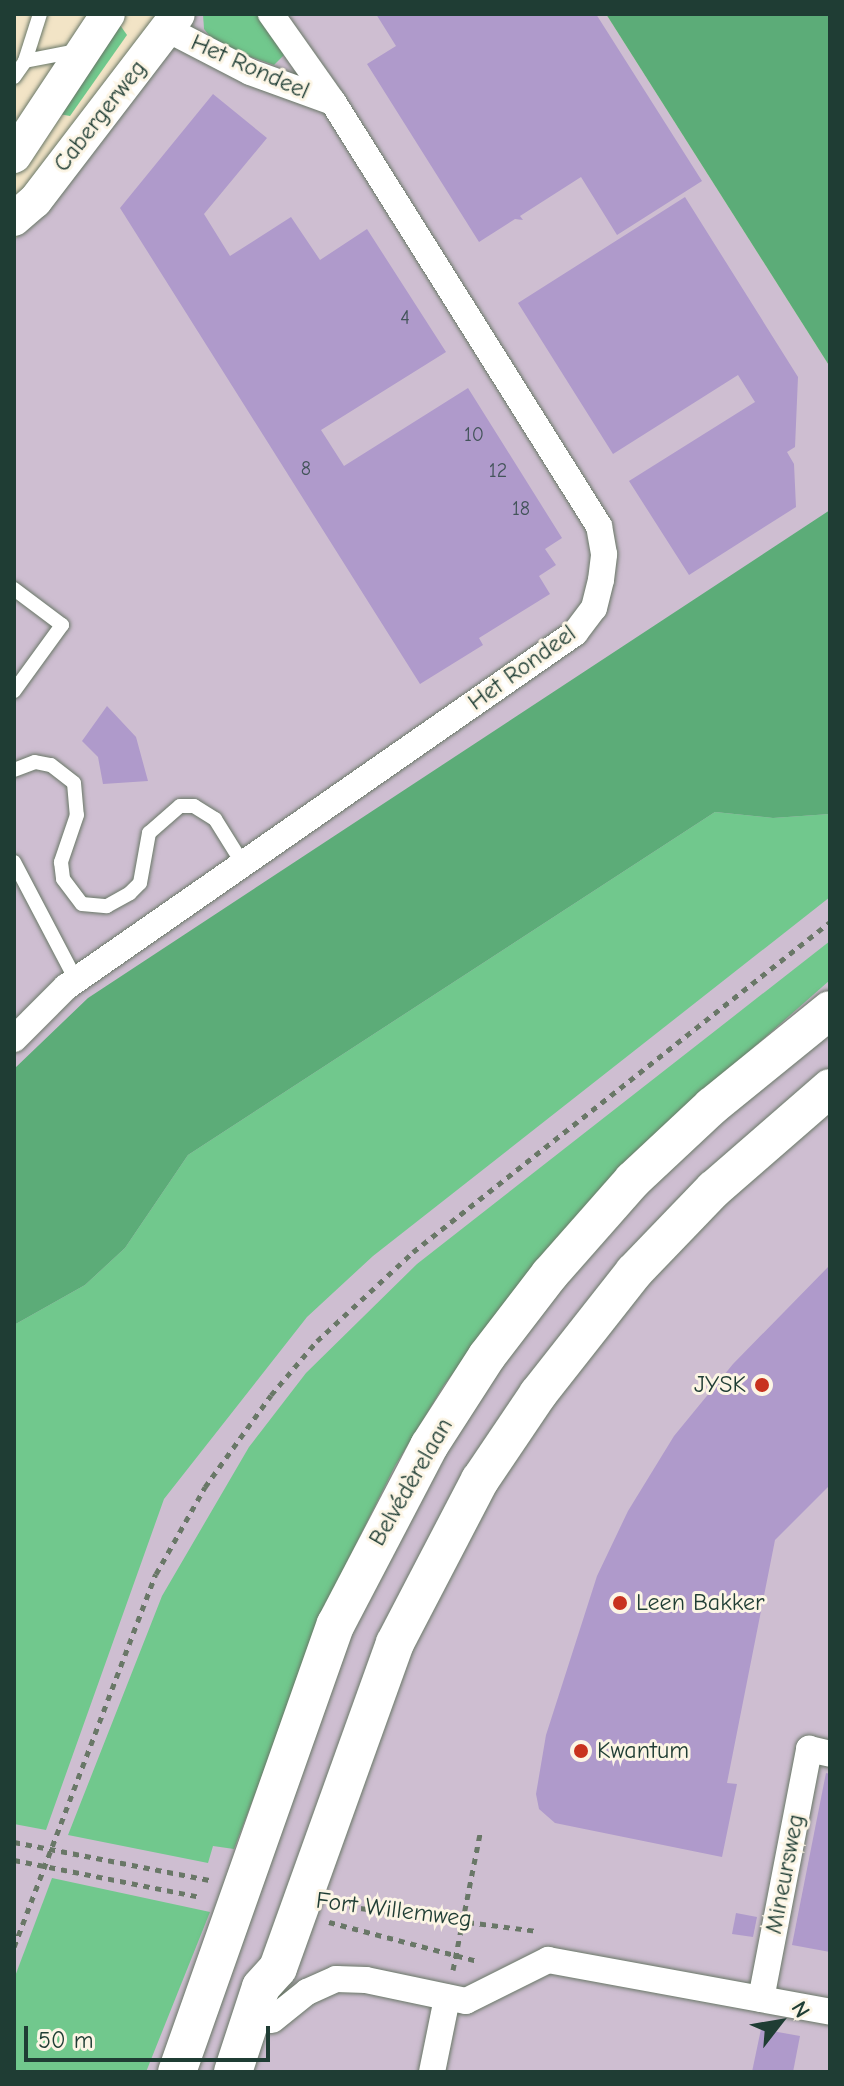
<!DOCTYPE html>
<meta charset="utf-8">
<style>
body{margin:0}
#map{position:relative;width:844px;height:2086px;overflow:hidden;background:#f2e4c6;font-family:"Comic Neue",sans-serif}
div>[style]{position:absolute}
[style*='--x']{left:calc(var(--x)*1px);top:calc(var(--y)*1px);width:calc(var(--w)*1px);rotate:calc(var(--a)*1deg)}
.industrial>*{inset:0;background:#cebed1}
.green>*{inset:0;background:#71c88d}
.forest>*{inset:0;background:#5cac78}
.building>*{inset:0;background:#af9acb}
.path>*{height:5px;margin-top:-2.5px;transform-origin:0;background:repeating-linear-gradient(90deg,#697767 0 6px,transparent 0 12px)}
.roads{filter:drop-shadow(0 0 2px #697767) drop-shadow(0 0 2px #697767)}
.service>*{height:14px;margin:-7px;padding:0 7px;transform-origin:7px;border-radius:7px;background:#fff}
.minor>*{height:26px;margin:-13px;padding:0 13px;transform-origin:13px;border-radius:13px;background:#fff}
.tertiary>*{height:34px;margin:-17px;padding:0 17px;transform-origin:17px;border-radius:17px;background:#fff}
.secondary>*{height:38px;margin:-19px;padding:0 19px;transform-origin:19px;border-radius:19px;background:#fff}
.dots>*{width:22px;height:22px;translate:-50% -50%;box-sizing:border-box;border:4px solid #fcf5e5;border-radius:50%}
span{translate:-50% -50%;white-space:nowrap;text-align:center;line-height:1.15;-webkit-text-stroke:6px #fcf5e5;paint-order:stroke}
.number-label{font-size:20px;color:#43545a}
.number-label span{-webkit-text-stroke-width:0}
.street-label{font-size:24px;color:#1f3d34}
.poi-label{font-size:24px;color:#1f3d34}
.right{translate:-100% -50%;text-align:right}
.left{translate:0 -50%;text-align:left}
.frame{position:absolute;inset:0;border:16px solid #1f3d34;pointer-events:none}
.north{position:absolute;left:740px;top:1982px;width:80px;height:80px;-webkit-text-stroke:6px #fcf5e5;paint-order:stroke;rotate:59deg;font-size:22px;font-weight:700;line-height:32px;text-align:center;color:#1f3d34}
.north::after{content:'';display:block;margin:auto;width:28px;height:36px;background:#1f3d34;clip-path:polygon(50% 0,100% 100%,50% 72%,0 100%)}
.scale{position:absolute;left:24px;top:2026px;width:246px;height:36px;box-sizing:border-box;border:4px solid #1f3d34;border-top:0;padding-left:10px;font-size:24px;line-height:28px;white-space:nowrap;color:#1f3d34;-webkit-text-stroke:6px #fcf5e5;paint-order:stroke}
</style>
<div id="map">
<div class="industrial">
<i style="clip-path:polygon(193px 14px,606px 14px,830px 367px,830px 2072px,14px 2072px,14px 241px)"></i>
</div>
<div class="green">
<i style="clip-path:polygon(203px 14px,258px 14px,285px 54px,274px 65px,217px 45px,204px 29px)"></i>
<i style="clip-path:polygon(120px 25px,127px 35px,70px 116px,59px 114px)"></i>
<i style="clip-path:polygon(715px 812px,773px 818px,830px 814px,830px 897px,373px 1256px,307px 1317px,164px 1499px,46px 1830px,14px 1824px,14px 1325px,85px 1285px,125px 1248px,188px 1155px)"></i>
<i style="clip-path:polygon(830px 941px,830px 980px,627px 1159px,560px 1235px,444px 1385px,395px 1466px,333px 1590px,234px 1849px,213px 1846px,208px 1863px,68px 1835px,162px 1596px,249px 1447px,306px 1373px,417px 1264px)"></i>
<i style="clip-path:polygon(52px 1878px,210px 1912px,146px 2072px,14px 2072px,14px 1979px)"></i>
</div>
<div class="forest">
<i style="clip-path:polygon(606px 14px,830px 14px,830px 367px)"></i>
<i style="clip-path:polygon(830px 510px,830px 814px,773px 818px,715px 812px,188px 1155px,125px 1248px,85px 1285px,14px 1325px,14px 1069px,88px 998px)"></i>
</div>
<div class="building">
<i style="clip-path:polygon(376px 14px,596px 14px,702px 181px,617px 235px,581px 177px,520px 216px,523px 220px,515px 219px,479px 242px,367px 64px,396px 46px)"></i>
<i style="clip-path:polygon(213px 94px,267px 138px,204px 214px,230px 256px,291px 217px,320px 260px,367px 229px,446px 352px,321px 430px,344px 466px,468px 388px,562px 538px,545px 549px,556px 565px,539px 576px,550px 594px,479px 638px,483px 645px,420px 684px,120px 208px)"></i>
<i style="clip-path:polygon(685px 197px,798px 377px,795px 447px,787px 452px,794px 464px,796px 507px,689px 575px,629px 481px,755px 402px,738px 375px,613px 454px,518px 303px)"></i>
<i style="clip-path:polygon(107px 706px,136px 737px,148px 781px,103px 784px,98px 757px,82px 741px)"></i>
<i style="clip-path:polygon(830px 1265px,830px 1485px,775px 1540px,727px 1783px,737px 1784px,722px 1857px,555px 1823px,539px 1809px,536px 1794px,546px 1735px,597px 1576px,628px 1511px,674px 1436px,733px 1364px)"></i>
<i style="clip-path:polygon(826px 1773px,830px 1774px,830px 1952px,792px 1945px)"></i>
<i style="clip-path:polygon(736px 1913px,757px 1917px,753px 1937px,732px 1934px)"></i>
<i style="clip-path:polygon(761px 2029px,800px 2036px,793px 2072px,752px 2072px)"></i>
</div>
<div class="path">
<i style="--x:14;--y:1842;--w:199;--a:11"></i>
<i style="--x:14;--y:1860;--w:191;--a:11.2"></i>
<i style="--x:337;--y:1905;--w:201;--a:7.4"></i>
<i style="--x:329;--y:1922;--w:154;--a:14.7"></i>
<i style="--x:14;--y:1947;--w:399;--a:-69.2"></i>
<i style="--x:156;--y:1574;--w:100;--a:-60.6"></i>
<i style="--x:205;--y:1487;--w:113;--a:-54.3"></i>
<i style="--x:271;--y:1395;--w:71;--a:-49.6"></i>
<i style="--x:317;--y:1341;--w:131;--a:-42.8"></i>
<i style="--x:413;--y:1252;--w:532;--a:-38.36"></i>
<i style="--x:453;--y:1970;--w:139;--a:-78.8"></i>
</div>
<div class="roads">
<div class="service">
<i style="--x:25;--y:61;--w:49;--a:-72.3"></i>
<i style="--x:14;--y:77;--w:19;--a:-55"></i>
<i style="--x:25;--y:61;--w:53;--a:-10.9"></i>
<i style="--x:14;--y:589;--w:60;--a:36.9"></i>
<i style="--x:62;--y:625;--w:82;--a:126"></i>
<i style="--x:14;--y:770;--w:22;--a:-21"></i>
<i style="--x:35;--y:762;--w:16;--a:11"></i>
<i style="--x:51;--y:765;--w:29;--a:38"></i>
<i style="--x:74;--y:783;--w:32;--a:85"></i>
<i style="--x:77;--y:815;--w:50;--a:108.8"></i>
<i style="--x:61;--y:862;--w:17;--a:83"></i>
<i style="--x:63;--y:879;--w:31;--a:53"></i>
<i style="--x:82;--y:904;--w:25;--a:5"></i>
<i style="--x:107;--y:906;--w:26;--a:-29"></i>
<i style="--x:130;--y:893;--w:14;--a:-45"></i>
<i style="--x:140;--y:883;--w:51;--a:-79.8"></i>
<i style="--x:149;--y:833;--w:41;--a:-41.1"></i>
<i style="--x:180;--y:806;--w:14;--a:0"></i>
<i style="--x:194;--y:806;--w:25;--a:32"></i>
<i style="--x:215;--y:819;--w:53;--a:58.1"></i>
<i style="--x:14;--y:862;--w:133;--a:62.3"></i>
</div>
<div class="minor">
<i style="--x:167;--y:29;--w:93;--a:27.4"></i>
<i style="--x:250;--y:72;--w:88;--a:19.9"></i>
<i style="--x:14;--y:1039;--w:74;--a:-45"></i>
<i style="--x:66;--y:987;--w:620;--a:-34.82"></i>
<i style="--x:575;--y:633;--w:31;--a:-53"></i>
<i style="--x:594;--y:608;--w:29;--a:-76"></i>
<i style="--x:601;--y:580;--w:26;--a:-83"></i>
<i style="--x:604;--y:554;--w:28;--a:-100"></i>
<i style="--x:599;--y:526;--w:501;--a:-122.1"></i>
<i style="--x:333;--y:102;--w:108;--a:-125.2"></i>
<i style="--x:761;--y:1999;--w:255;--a:-79.1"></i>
<i style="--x:809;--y:1749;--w:22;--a:13"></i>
<i style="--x:272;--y:2020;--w:45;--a:-38.7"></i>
<i style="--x:307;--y:1992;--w:32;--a:-24"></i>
<i style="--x:336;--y:1979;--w:30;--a:2"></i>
<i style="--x:366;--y:1980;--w:102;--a:11.9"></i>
<i style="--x:466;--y:2001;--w:92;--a:-26.6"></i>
<i style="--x:548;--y:1960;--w:287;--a:10.4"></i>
<i style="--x:432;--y:2072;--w:76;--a:-78.5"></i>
</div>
<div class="tertiary">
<i style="--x:14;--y:156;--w:170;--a:-56.5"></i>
<i style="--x:14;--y:219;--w:28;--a:-41"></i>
<i style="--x:35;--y:201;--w:235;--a:-52.6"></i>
</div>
<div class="secondary">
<i style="--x:177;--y:2072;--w:475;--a:-70.5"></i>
<i style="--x:336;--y:1624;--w:201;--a:-62.4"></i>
<i style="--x:429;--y:1446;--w:107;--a:-57.2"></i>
<i style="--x:487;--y:1356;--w:103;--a:-52.5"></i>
<i style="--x:550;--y:1274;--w:125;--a:-48.6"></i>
<i style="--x:633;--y:1180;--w:108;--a:-43.1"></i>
<i style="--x:712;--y:1106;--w:152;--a:-39.1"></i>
<i style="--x:233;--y:2072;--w:89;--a:-71.8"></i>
<i style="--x:261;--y:1987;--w:25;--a:-48"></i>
<i style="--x:278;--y:1968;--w:345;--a:-70.2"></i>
<i style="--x:395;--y:1643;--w:184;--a:-62.5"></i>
<i style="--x:480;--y:1480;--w:104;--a:-56"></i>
<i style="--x:538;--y:1394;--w:155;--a:-51.8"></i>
<i style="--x:634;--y:1272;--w:115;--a:-46.1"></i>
<i style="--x:714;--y:1189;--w:154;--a:-41"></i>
</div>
</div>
<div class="dots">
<i style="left:762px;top:1385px;background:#c8321e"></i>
<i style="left:620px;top:1603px;background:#c8321e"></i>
<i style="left:581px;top:1751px;background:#c8321e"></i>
</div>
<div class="number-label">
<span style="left:405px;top:317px">4</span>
<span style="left:474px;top:434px">10</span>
<span style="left:306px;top:468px">8</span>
<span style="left:498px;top:470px">12</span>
<span style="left:521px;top:508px">18</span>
</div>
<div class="street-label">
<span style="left:250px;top:67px;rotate:24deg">Het Rondeel</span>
<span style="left:100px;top:116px;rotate:-52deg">Cabergerweg</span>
<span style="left:522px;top:668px;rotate:-36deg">Het Rondeel</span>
<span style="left:411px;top:1482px;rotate:-60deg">Belvédèrelaan</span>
<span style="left:785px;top:1874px;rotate:-79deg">Mineursweg</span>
<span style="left:394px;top:1910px;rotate:7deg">Fort Willemweg</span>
</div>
<div class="poi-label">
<span class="right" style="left:746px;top:1385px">JYSK</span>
<span class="left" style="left:636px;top:1603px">Leen Bakker</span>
<span class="left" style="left:597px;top:1751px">Kwantum</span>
</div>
<div class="frame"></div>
<div class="north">N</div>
<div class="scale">50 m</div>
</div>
